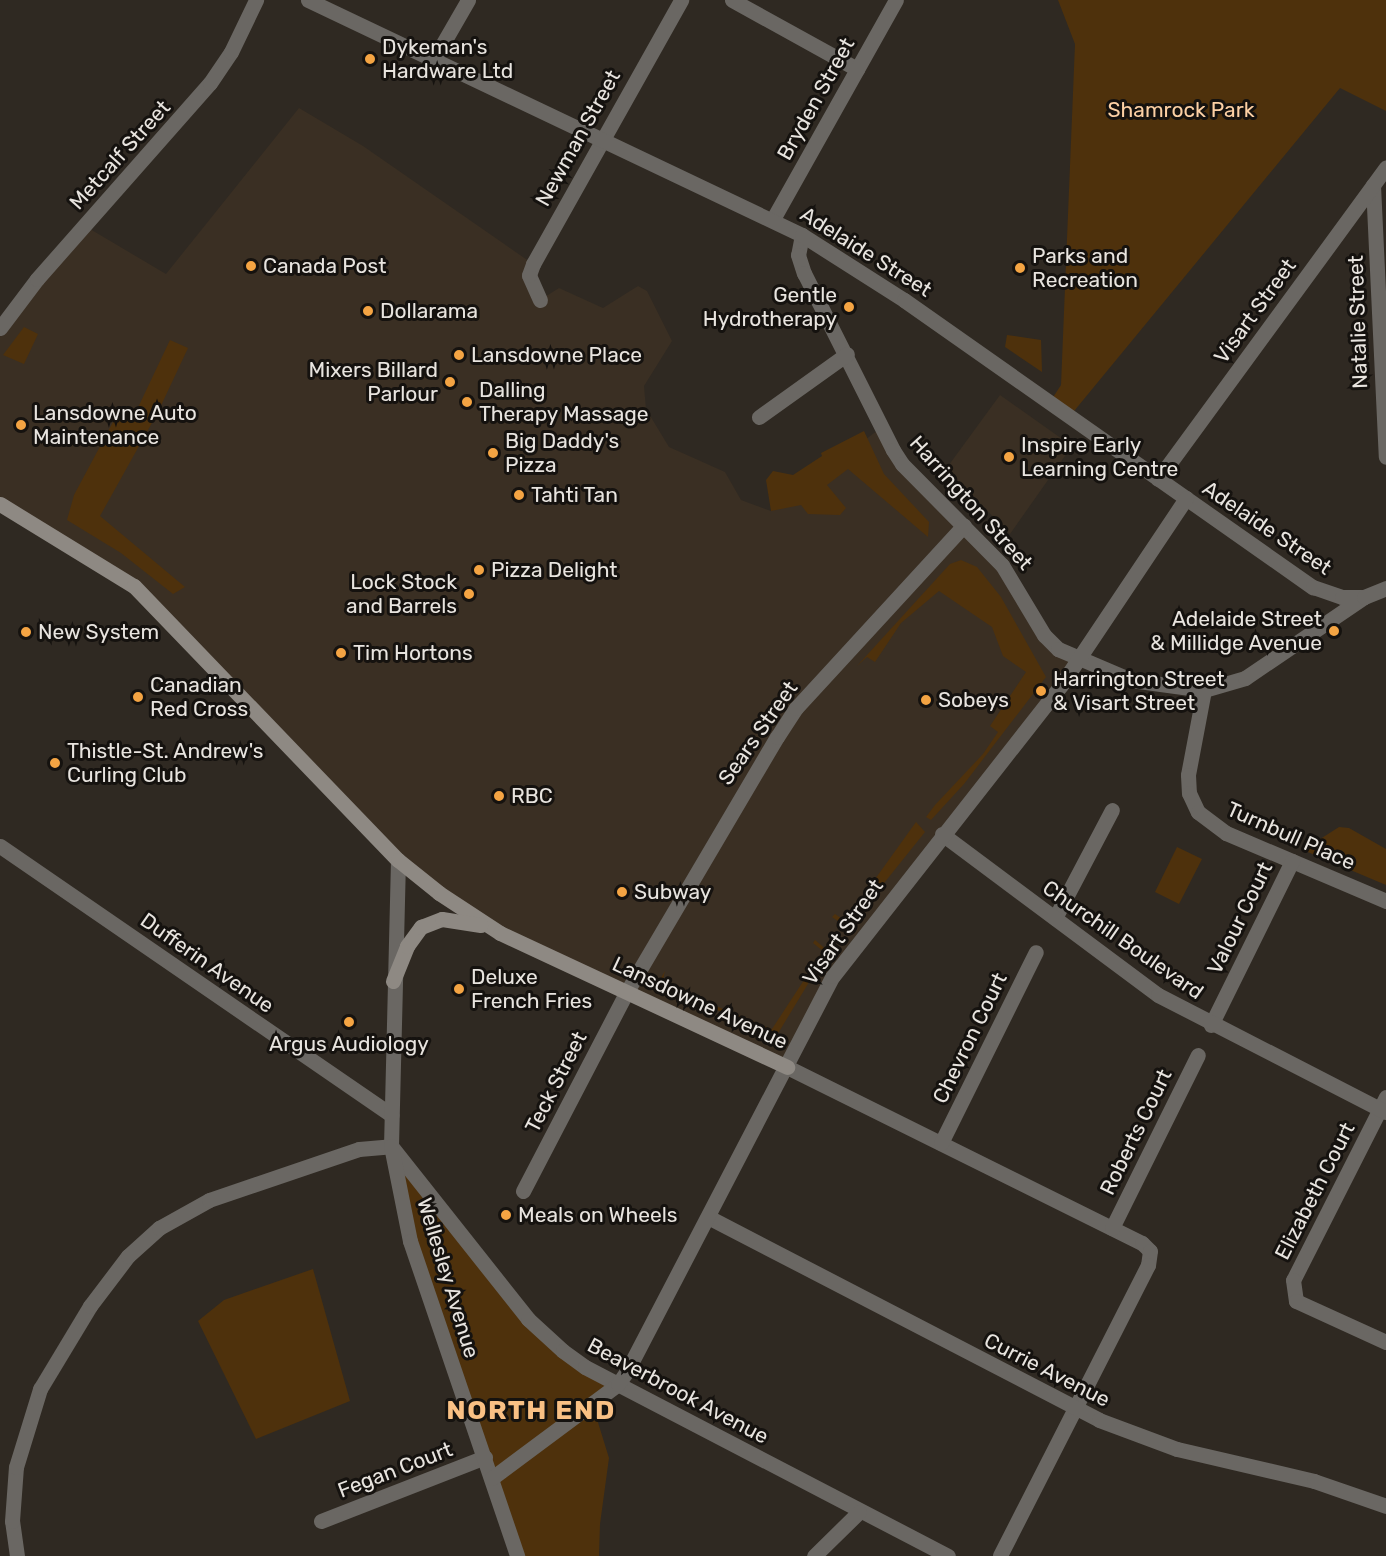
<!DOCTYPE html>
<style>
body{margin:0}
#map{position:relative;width:1386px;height:1556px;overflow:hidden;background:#2f2922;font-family:Rubik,sans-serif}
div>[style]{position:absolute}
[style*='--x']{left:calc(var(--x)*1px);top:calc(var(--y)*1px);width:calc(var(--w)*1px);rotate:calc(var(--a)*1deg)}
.built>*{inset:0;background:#3a2f23}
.green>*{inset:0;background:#4e310c}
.minor>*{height:15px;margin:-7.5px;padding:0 7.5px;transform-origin:7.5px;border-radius:7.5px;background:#6a6763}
.tertiary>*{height:15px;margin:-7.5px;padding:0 7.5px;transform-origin:7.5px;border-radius:7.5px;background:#6a6763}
.secondary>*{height:15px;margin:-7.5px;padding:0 7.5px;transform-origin:7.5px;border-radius:7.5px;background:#8e8983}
.dots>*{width:16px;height:16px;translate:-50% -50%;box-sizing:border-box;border:3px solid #15120f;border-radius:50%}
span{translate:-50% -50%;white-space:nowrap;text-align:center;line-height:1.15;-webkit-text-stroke:6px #15120f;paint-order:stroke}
.poi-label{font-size:21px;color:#e8e4df}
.left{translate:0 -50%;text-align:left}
.right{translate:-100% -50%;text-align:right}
.street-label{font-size:21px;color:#e8e4df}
.park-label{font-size:21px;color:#fcd0a4}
.district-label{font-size:27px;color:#f9c084;font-weight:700;letter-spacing:1.5px}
</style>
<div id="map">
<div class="built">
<i style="clip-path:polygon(299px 108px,363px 146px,533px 264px,540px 300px,559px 288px,603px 308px,638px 286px,647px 291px,672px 341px,644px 386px,646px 409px,669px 447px,725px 472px,741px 500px,771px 511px,882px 427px,893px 450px,964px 525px,1034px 619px,1078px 660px,852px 950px,787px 1067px,626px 993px,439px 893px,150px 601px,0 504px,0 328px,85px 226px,166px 274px)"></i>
<i style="clip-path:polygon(1000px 395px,1072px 446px,1010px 534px,946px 469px)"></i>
</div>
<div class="green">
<i style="clip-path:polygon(1058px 0,1386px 0,1386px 111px,1340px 88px,1070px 416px,1050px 402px,1061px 385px,1075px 44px)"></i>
<i style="clip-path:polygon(24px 327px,38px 334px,24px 364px,3px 355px)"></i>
<i style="clip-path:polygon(1007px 335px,1041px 340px,1042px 372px,1005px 347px)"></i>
<i style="clip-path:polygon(170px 340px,188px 348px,158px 412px,100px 516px,185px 587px,173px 594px,121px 553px,67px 520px,74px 495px,120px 409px,134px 416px)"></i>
<i style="clip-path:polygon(864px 431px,884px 474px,929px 522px,928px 537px,848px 469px,827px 485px,846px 508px,840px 515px,808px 514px,801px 505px,771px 511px,766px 480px,773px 471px,793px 475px,822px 456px,821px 453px)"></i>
<i style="clip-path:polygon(961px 560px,977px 567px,1001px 597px,1046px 677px,964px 784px,931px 820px,926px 817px,935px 805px,983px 754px,998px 732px,990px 726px,1026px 672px,1003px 656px,992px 627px,939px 591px,901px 623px,875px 662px,867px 657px,857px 666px,950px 564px)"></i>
<i style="clip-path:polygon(916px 822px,925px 832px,848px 928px,832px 917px,835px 914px,845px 921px)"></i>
<i style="clip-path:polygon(1339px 827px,1349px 828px,1386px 849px,1386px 885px,1303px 850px)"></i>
<i style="clip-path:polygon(1177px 847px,1202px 859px,1179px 904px,1155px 892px)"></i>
<i style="clip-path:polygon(815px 940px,828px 951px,777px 1035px,657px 985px,665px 971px,662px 984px,772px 1029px,823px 951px,813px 943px)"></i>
<i style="clip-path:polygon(391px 1146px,528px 1319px,618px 1384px,592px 1403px,609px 1458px,600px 1524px,599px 1556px,517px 1556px,410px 1241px)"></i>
<i style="clip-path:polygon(313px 1269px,350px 1401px,256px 1439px,198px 1321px,224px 1300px)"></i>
</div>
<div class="minor">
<i style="--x:732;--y:0;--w:143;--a:28.9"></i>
<i style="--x:434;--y:59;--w:68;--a:-60"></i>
<i style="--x:1373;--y:185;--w:272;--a:87.3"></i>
<i style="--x:773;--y:219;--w:251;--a:-60.7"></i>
<i style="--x:802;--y:235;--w:20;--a:101"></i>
<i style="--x:798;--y:255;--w:19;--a:72"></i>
<i style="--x:804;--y:273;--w:198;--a:63.3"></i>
<i style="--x:893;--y:450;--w:17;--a:57"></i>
<i style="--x:902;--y:464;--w:142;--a:45.3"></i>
<i style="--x:1002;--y:565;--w:82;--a:59"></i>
<i style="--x:1044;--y:635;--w:20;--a:45"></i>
<i style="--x:1058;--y:649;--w:79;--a:23"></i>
<i style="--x:1131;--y:680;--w:74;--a:7.8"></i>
<i style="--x:1204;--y:690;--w:43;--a:-16.3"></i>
<i style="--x:1245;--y:678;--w:144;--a:-34.2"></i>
<i style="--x:540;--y:300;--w:27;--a:-114"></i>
<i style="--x:529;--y:275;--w:12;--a:-70"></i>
<i style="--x:533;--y:264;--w:303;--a:-60.7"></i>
<i style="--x:759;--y:417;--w:108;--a:-35.6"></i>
<i style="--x:1158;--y:479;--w:386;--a:-53.8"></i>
<i style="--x:1204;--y:690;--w:86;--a:100.7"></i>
<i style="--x:1188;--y:775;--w:18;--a:87"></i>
<i style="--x:1189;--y:793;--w:21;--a:65"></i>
<i style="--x:1198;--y:812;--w:35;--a:37"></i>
<i style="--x:1226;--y:833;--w:174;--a:23"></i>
<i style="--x:0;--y:846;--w:475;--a:34.5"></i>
<i style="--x:1055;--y:918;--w:122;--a:-62.2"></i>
<i style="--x:1211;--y:1025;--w:183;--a:-63.7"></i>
<i style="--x:787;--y:1067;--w:396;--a:26.4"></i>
<i style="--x:1142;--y:1243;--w:11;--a:45"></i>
<i style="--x:1150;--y:1251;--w:14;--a:98"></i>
<i style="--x:1148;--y:1265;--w:326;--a:117"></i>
<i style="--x:1386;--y:1097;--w:205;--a:116.9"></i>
<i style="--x:1293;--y:1280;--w:21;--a:82"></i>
<i style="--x:1296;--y:1301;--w:99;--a:24.5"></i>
<i style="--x:941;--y:1143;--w:213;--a:-63.6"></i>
<i style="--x:523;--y:1191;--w:223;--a:-62.5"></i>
<i style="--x:626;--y:993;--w:297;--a:-59.5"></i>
<i style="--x:777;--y:737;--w:35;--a:-57"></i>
<i style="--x:796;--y:708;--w:248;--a:-47.4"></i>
<i style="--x:710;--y:1218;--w:438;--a:27.4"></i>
<i style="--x:1099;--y:1420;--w:83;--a:20.4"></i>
<i style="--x:1177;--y:1449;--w:141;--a:13.1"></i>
<i style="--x:1314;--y:1481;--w:76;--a:19.1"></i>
<i style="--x:1112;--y:1228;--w:193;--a:-63.6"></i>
<i style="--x:321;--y:1521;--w:176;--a:-21.3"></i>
<i style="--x:17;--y:1556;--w:35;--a:-98"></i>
<i style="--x:12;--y:1521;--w:54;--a:-85.8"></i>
<i style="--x:16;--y:1467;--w:82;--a:-72.9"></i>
<i style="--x:40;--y:1389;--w:97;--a:-58.9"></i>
<i style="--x:90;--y:1306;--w:63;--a:-52.8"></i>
<i style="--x:128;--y:1256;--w:42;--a:-42.1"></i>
<i style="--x:159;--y:1228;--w:57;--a:-29.2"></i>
<i style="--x:209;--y:1200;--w:158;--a:-18.8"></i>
<i style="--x:359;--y:1149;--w:32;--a:-5"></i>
<i style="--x:391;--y:1146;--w:221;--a:51.6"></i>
<i style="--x:528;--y:1319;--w:47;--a:42.4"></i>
<i style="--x:563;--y:1351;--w:27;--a:36"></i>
<i style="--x:585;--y:1367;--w:409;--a:27.5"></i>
<i style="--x:814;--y:1556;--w:63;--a:-44.4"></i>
</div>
<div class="tertiary">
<i style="--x:308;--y:0;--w:547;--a:25.44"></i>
<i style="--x:802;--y:235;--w:121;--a:32.5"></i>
<i style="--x:904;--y:300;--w:500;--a:35.1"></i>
<i style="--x:1313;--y:587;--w:31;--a:19"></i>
<i style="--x:1342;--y:597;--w:22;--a:0"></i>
<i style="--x:1364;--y:597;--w:24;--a:-22"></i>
<i style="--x:0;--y:328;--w:61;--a:-52.9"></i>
<i style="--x:37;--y:279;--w:261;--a:-48.6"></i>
<i style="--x:210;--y:83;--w:37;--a:-56"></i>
<i style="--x:231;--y:52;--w:58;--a:-64.3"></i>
<i style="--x:942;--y:834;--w:269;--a:36.7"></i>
<i style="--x:1158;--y:995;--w:256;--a:27.2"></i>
<i style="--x:398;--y:860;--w:286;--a:91.4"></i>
<i style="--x:391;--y:1146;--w:97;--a:78.7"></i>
<i style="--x:410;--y:1241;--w:333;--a:71.2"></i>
<i style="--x:492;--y:1478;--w:157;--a:-36.7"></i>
<i style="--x:618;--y:1384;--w:16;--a:-55"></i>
<i style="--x:627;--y:1371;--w:445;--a:-62.5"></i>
<i style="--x:833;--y:976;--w:370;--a:-51.9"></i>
<i style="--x:1061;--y:685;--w:225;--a:-56.2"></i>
</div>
<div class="secondary">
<i style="--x:0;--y:504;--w:157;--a:31.5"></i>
<i style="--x:134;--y:586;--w:380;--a:46.1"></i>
<i style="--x:398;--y:860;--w:53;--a:38.8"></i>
<i style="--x:439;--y:893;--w:73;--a:33.3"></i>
<i style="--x:500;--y:933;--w:317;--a:25"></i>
<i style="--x:393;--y:981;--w:38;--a:-68"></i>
<i style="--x:407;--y:946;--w:24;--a:-54"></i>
<i style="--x:421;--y:927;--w:22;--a:-21"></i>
<i style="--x:442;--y:919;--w:39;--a:9"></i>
</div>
<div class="dots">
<i style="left:370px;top:59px;background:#f4a443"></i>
<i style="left:251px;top:266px;background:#f4a443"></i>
<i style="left:1020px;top:268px;background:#f4a443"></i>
<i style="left:849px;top:307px;background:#f4a443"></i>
<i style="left:368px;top:311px;background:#f4a443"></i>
<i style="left:459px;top:355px;background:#f4a443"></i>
<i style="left:450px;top:382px;background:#f4a443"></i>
<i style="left:467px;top:402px;background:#f4a443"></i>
<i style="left:21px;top:425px;background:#f4a443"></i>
<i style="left:493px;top:453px;background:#f4a443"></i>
<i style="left:1009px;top:457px;background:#f4a443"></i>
<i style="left:519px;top:495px;background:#f4a443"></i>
<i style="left:479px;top:570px;background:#f4a443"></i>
<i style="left:469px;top:594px;background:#f4a443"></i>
<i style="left:1334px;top:631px;background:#f4a443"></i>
<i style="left:26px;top:632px;background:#f4a443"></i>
<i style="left:341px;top:653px;background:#f4a443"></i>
<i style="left:1041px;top:691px;background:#f4a443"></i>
<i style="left:138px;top:697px;background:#f4a443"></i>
<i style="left:926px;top:700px;background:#f4a443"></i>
<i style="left:55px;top:763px;background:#f4a443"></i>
<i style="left:499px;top:796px;background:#f4a443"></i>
<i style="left:622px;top:892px;background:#f4a443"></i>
<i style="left:459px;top:989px;background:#f4a443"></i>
<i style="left:349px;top:1022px;background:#f4a443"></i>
<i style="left:506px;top:1215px;background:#f4a443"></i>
</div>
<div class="poi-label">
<span class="left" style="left:382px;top:59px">Dykeman's<br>Hardware Ltd</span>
<span class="left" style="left:1032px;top:268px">Parks and<br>Recreation</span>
<span class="left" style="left:263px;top:266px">Canada Post</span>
<span class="right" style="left:837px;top:307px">Gentle<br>Hydrotherapy</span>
<span class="left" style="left:380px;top:311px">Dollarama</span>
<span class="left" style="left:471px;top:355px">Lansdowne Place</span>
<span class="right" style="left:438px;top:382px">Mixers Billard<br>Parlour</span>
<span class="left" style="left:479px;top:402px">Dalling<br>Therapy Massage</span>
<span class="left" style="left:33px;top:425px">Lansdowne Auto<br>Maintenance</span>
<span class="left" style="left:505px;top:453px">Big Daddy's<br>Pizza</span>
<span class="left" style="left:1021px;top:457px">Inspire Early<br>Learning Centre</span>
<span class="left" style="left:531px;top:495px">Tahti Tan</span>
<span class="left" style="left:491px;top:570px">Pizza Delight</span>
<span class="right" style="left:457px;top:594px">Lock Stock<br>and Barrels</span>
<span class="right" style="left:1322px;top:631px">Adelaide Street<br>&amp; Millidge Avenue</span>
<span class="left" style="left:38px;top:632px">New System</span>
<span class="left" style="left:353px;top:653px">Tim Hortons</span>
<span class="left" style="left:1053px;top:691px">Harrington Street<br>&amp; Visart Street</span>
<span class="left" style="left:150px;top:697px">Canadian<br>Red Cross</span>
<span class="left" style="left:938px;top:700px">Sobeys</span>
<span class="left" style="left:67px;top:763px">Thistle-St. Andrew's<br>Curling Club</span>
<span class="left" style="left:511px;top:796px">RBC</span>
<span class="left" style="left:634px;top:892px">Subway</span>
<span class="left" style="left:471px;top:989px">Deluxe<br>French Fries</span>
<span style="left:349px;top:1044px">Argus Audiology</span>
<span class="left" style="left:518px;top:1215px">Meals on Wheels</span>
</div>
<div class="street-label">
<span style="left:816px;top:99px;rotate:-61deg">Bryden Street</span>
<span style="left:578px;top:138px;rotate:-61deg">Newman Street</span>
<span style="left:120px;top:155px;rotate:-48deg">Metcalf Street</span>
<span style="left:866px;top:252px;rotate:32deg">Adelaide Street</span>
<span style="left:1255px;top:311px;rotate:-54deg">Visart Street</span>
<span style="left:1358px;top:322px;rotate:-92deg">Natalie Street</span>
<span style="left:971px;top:503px;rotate:48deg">Harrington Street</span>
<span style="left:1267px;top:528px;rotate:34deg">Adelaide Street</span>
<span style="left:758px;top:733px;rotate:-55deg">Sears Street</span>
<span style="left:1291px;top:836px;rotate:24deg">Turnbull Place</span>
<span style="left:1240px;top:918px;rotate:-64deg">Valour Court</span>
<span style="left:843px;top:932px;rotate:-55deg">Visart Street</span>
<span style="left:1123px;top:940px;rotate:35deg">Churchill Boulevard</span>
<span style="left:207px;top:963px;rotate:35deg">Dufferin Avenue</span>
<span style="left:700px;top:1003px;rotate:25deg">Lansdowne Avenue</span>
<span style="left:970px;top:1038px;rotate:-64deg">Chevron Court</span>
<span style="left:556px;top:1082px;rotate:-63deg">Teck Street</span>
<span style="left:1136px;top:1132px;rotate:-64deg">Roberts Court</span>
<span style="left:1315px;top:1191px;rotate:-63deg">Elizabeth Court</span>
<span style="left:448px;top:1278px;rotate:73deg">Wellesley Avenue</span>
<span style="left:1047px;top:1370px;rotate:27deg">Currie Avenue</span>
<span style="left:678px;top:1391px;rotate:28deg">Beaverbrook Avenue</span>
<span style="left:395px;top:1470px;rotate:-21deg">Fegan Court</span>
</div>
<div class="park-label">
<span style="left:1181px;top:110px">Shamrock Park</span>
</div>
<div class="district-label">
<span style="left:531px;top:1411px">NORTH END</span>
</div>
</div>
